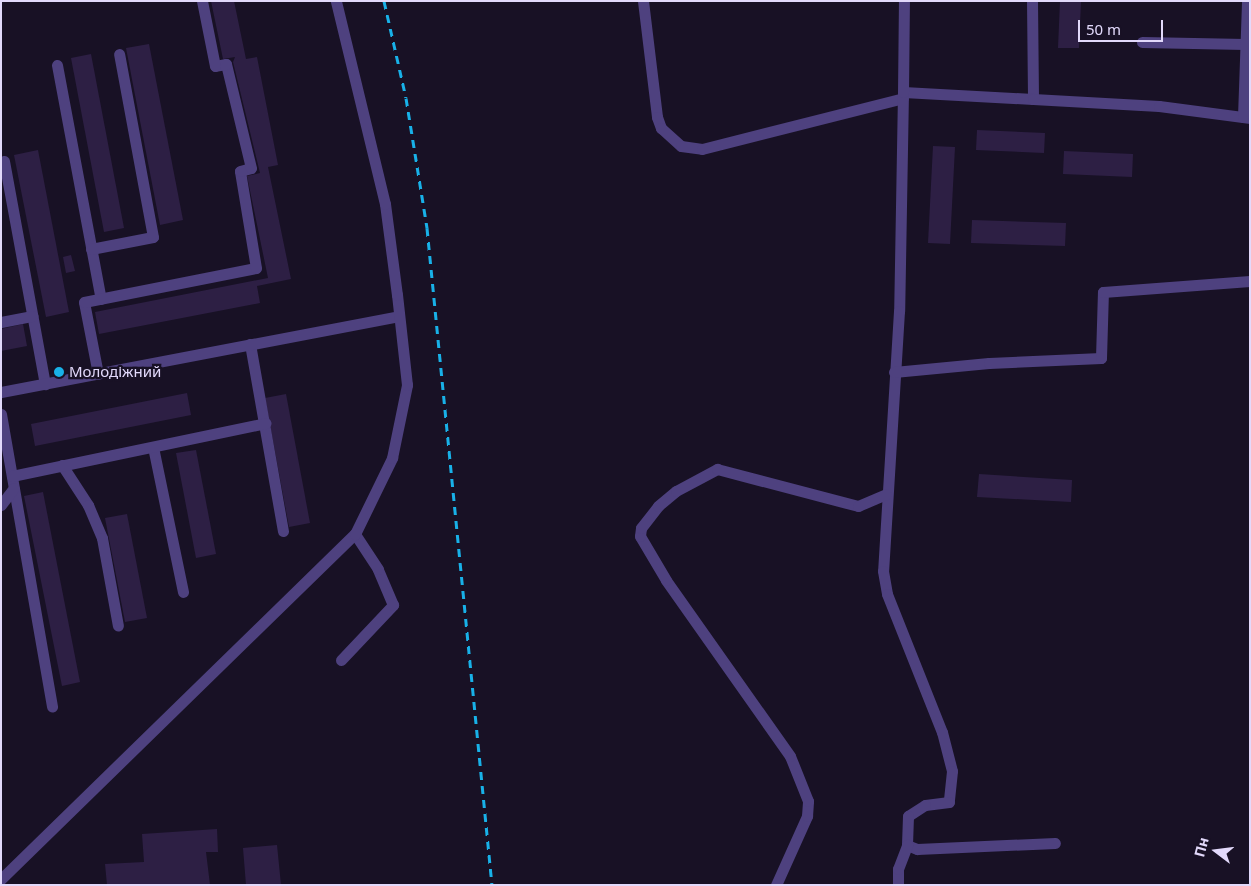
<!DOCTYPE html>
<meta charset="utf-8">
<style>
body{margin:0}
#map{position:relative;width:1251px;height:886px;overflow:hidden;background:#181125;font-family:"Noto Sans",sans-serif}
div>[style]{position:absolute}
[style*='--x']{left:calc(var(--x)*1px);top:calc(var(--y)*1px);width:calc(var(--w)*1px);rotate:calc(var(--a)*1deg)}
.building>*{inset:0;background:#2d1f44}
.minor>*{height:11px;margin:-5.5px;padding:0 5.5px;transform-origin:5.5px;border-radius:5.5px;background:#4e417f}
.rail>*{height:3px;margin-top:-1.5px;transform-origin:0;background:repeating-linear-gradient(90deg,#18b1e8 0 8px,transparent 0 14px)}
.dots>*{width:14px;height:14px;translate:-50% -50%;box-sizing:border-box;border:2px solid #181125;border-radius:50%}
span{translate:-50% -50%;white-space:nowrap;text-align:center;line-height:1.15;-webkit-text-stroke:4.5px #181125;paint-order:stroke}
.poi-label{font-size:15px;color:#e2d9fb}
.left{translate:0 -50%;text-align:left}
.frame{position:absolute;inset:0;border:2px solid #e2d9fb;pointer-events:none}
.north{position:absolute;left:1191px;top:826px;width:50px;height:50px;-webkit-text-stroke:4px #181125;paint-order:stroke;rotate:285deg;font-size:14px;font-weight:700;line-height:20px;text-align:center;color:#e2d9fb}
.north::after{content:'';display:block;margin:auto;width:18px;height:22px;background:#e2d9fb;clip-path:polygon(50% 0,100% 100%,50% 72%,0 100%)}
.scale{position:absolute;left:1078px;top:20px;width:85px;height:22px;box-sizing:border-box;border:2px solid #e2d9fb;border-top:0;padding-left:6px;font-size:15px;line-height:18px;white-space:nowrap;color:#e2d9fb;-webkit-text-stroke:4px #181125;paint-order:stroke}
</style>
<div id="map">
<div class="building">
<i style="clip-path:polygon(211px 1px,234px 1px,246px 59px,257px 57px,278px 165px,268px 167px,291px 279px,257px 286px,260px 303px,99px 334px,95px 312px,268px 278px,247px 176px,260px 173px,233px 62px,235px 57px,223px 59px)"></i>
<i style="clip-path:polygon(1060px 1px,1081px 1px,1079px 48px,1058px 48px)"></i>
<i style="clip-path:polygon(149px 44px,183px 220px,160px 225px,126px 48px)"></i>
<i style="clip-path:polygon(91px 54px,124px 228px,104px 232px,71px 58px)"></i>
<i style="clip-path:polygon(977px 130px,1045px 133px,1044px 153px,976px 150px)"></i>
<i style="clip-path:polygon(933px 146px,955px 147px,950px 244px,928px 243px)"></i>
<i style="clip-path:polygon(38px 150px,69px 312px,46px 317px,14px 155px)"></i>
<i style="clip-path:polygon(1064px 151px,1133px 154px,1132px 177px,1063px 174px)"></i>
<i style="clip-path:polygon(972px 220px,1066px 223px,1065px 246px,971px 243px)"></i>
<i style="clip-path:polygon(71px 255px,75px 271px,66px 273px,63px 257px)"></i>
<i style="clip-path:polygon(23px 324px,27px 346px,1px 351px,1px 329px)"></i>
<i style="clip-path:polygon(187px 393px,191px 415px,35px 446px,31px 424px)"></i>
<i style="clip-path:polygon(286px 394px,310px 523px,289px 527px,265px 398px)"></i>
<i style="clip-path:polygon(196px 450px,216px 554px,196px 558px,176px 453px)"></i>
<i style="clip-path:polygon(979px 474px,1072px 480px,1071px 502px,977px 497px)"></i>
<i style="clip-path:polygon(43px 492px,80px 682px,62px 686px,24px 496px)"></i>
<i style="clip-path:polygon(127px 514px,147px 618px,125px 622px,105px 518px)"></i>
<i style="clip-path:polygon(217px 829px,218px 852px,206px 852px,210px 885px,107px 885px,105px 864px,144px 862px,142px 834px)"></i>
<i style="clip-path:polygon(277px 845px,281px 885px,246px 885px,243px 848px)"></i>
</div>
<div class="minor">
<i style="--x:643;--y:1;--w:117;--a:83.1"></i>
<i style="--x:657;--y:117;--w:12;--a:70"></i>
<i style="--x:661;--y:128;--w:27;--a:42"></i>
<i style="--x:681;--y:146;--w:21;--a:8"></i>
<i style="--x:702;--y:149;--w:207;--a:-14.2"></i>
<i style="--x:1032;--y:1;--w:98;--a:89.4"></i>
<i style="--x:1033;--y:99;--w:130;--a:-176.9"></i>
<i style="--x:903;--y:92;--w:219;--a:91"></i>
<i style="--x:899;--y:311;--w:260;--a:93.5"></i>
<i style="--x:883;--y:571;--w:23;--a:80"></i>
<i style="--x:887;--y:594;--w:149;--a:68.3"></i>
<i style="--x:942;--y:732;--w:40;--a:75.6"></i>
<i style="--x:952;--y:771;--w:31;--a:96"></i>
<i style="--x:949;--y:802;--w:24;--a:173"></i>
<i style="--x:925;--y:805;--w:20;--a:147"></i>
<i style="--x:908;--y:816;--w:29;--a:92"></i>
<i style="--x:907;--y:845;--w:11;--a:22"></i>
<i style="--x:917;--y:849;--w:138;--a:-2.5"></i>
<i style="--x:1142;--y:42;--w:103;--a:1.1"></i>
<i style="--x:57;--y:65;--w:238;--a:79.4"></i>
<i style="--x:903;--y:92;--w:91;--a:-89.4"></i>
<i style="--x:1033;--y:99;--w:126;--a:3.2"></i>
<i style="--x:1159;--y:106;--w:92;--a:7.5"></i>
<i style="--x:1243;--y:117;--w:116;--a:-88"></i>
<i style="--x:4;--y:161;--w:227;--a:79.6"></i>
<i style="--x:91;--y:249;--w:63;--a:-11"></i>
<i style="--x:153;--y:237;--w:186;--a:-100.5"></i>
<i style="--x:1;--y:322;--w:32;--a:-11"></i>
<i style="--x:250;--y:344;--w:190;--a:80"></i>
<i style="--x:894;--y:372;--w:95;--a:-5.4"></i>
<i style="--x:989;--y:363;--w:112;--a:-2.6"></i>
<i style="--x:1101;--y:358;--w:66;--a:-88.3"></i>
<i style="--x:1103;--y:292;--w:147;--a:-4.3"></i>
<i style="--x:98;--y:374;--w:73;--a:-101"></i>
<i style="--x:84;--y:302;--w:175;--a:-11.2"></i>
<i style="--x:256;--y:268;--w:98;--a:-99.4"></i>
<i style="--x:240;--y:171;--w:11;--a:-15"></i>
<i style="--x:251;--y:168;--w:107;--a:-103.5"></i>
<i style="--x:226;--y:64;--w:11;--a:170"></i>
<i style="--x:215;--y:66;--w:66;--a:-101.3"></i>
<i style="--x:1;--y:392;--w:405;--a:-10.8"></i>
<i style="--x:1;--y:414;--w:297;--a:80.1"></i>
<i style="--x:153;--y:447;--w:148;--a:78.3"></i>
<i style="--x:62;--y:465;--w:48;--a:57"></i>
<i style="--x:88;--y:505;--w:36;--a:67"></i>
<i style="--x:102;--y:538;--w:89;--a:79.7"></i>
<i style="--x:12;--y:476;--w:259;--a:-11.8"></i>
<i style="--x:1;--y:505;--w:21;--a:-53"></i>
<i style="--x:341;--y:660;--w:76;--a:-46.6"></i>
<i style="--x:393;--y:605;--w:39;--a:-113"></i>
<i style="--x:378;--y:569;--w:42;--a:-123.3"></i>
<i style="--x:1;--y:879;--w:494;--a:-44.3"></i>
<i style="--x:355;--y:534;--w:85;--a:-64"></i>
<i style="--x:392;--y:458;--w:75;--a:-78.4"></i>
<i style="--x:407;--y:385;--w:91;--a:-96.3"></i>
<i style="--x:397;--y:295;--w:92;--a:-97.5"></i>
<i style="--x:385;--y:204;--w:209;--a:-103.6"></i>
<i style="--x:776;--y:885;--w:76;--a:-65.8"></i>
<i style="--x:807;--y:816;--w:15;--a:-86"></i>
<i style="--x:808;--y:801;--w:48;--a:-111.8"></i>
<i style="--x:790;--y:756;--w:215;--a:-125.2"></i>
<i style="--x:666;--y:580;--w:51;--a:-120.6"></i>
<i style="--x:640;--y:536;--w:8;--a:-83"></i>
<i style="--x:641;--y:528;--w:28;--a:-52"></i>
<i style="--x:658;--y:506;--w:23;--a:-40"></i>
<i style="--x:676;--y:491;--w:47;--a:-28.2"></i>
<i style="--x:717;--y:469;--w:146;--a:14.7"></i>
<i style="--x:858;--y:506;--w:30;--a:-23"></i>
<i style="--x:898;--y:885;--w:16;--a:-90"></i>
<i style="--x:898;--y:869;--w:26;--a:-69"></i>
</div>
<div class="rail">
<i style="--x:384;--y:1;--w:99;--a:77.2"></i>
<i style="--x:406;--y:98;--w:132;--a:80.8"></i>
<i style="--x:427;--y:228;--w:660;--a:84.35"></i>
</div>
<div class="dots">
<i style="left:59px;top:372px;background:#18b1e8"></i>
</div>
<div class="poi-label">
<span class="left" style="left:69px;top:372px">Молодіжний</span>
</div>
<div class="frame"></div>
<div class="north">Пн</div>
<div class="scale">50 m</div>
</div>
